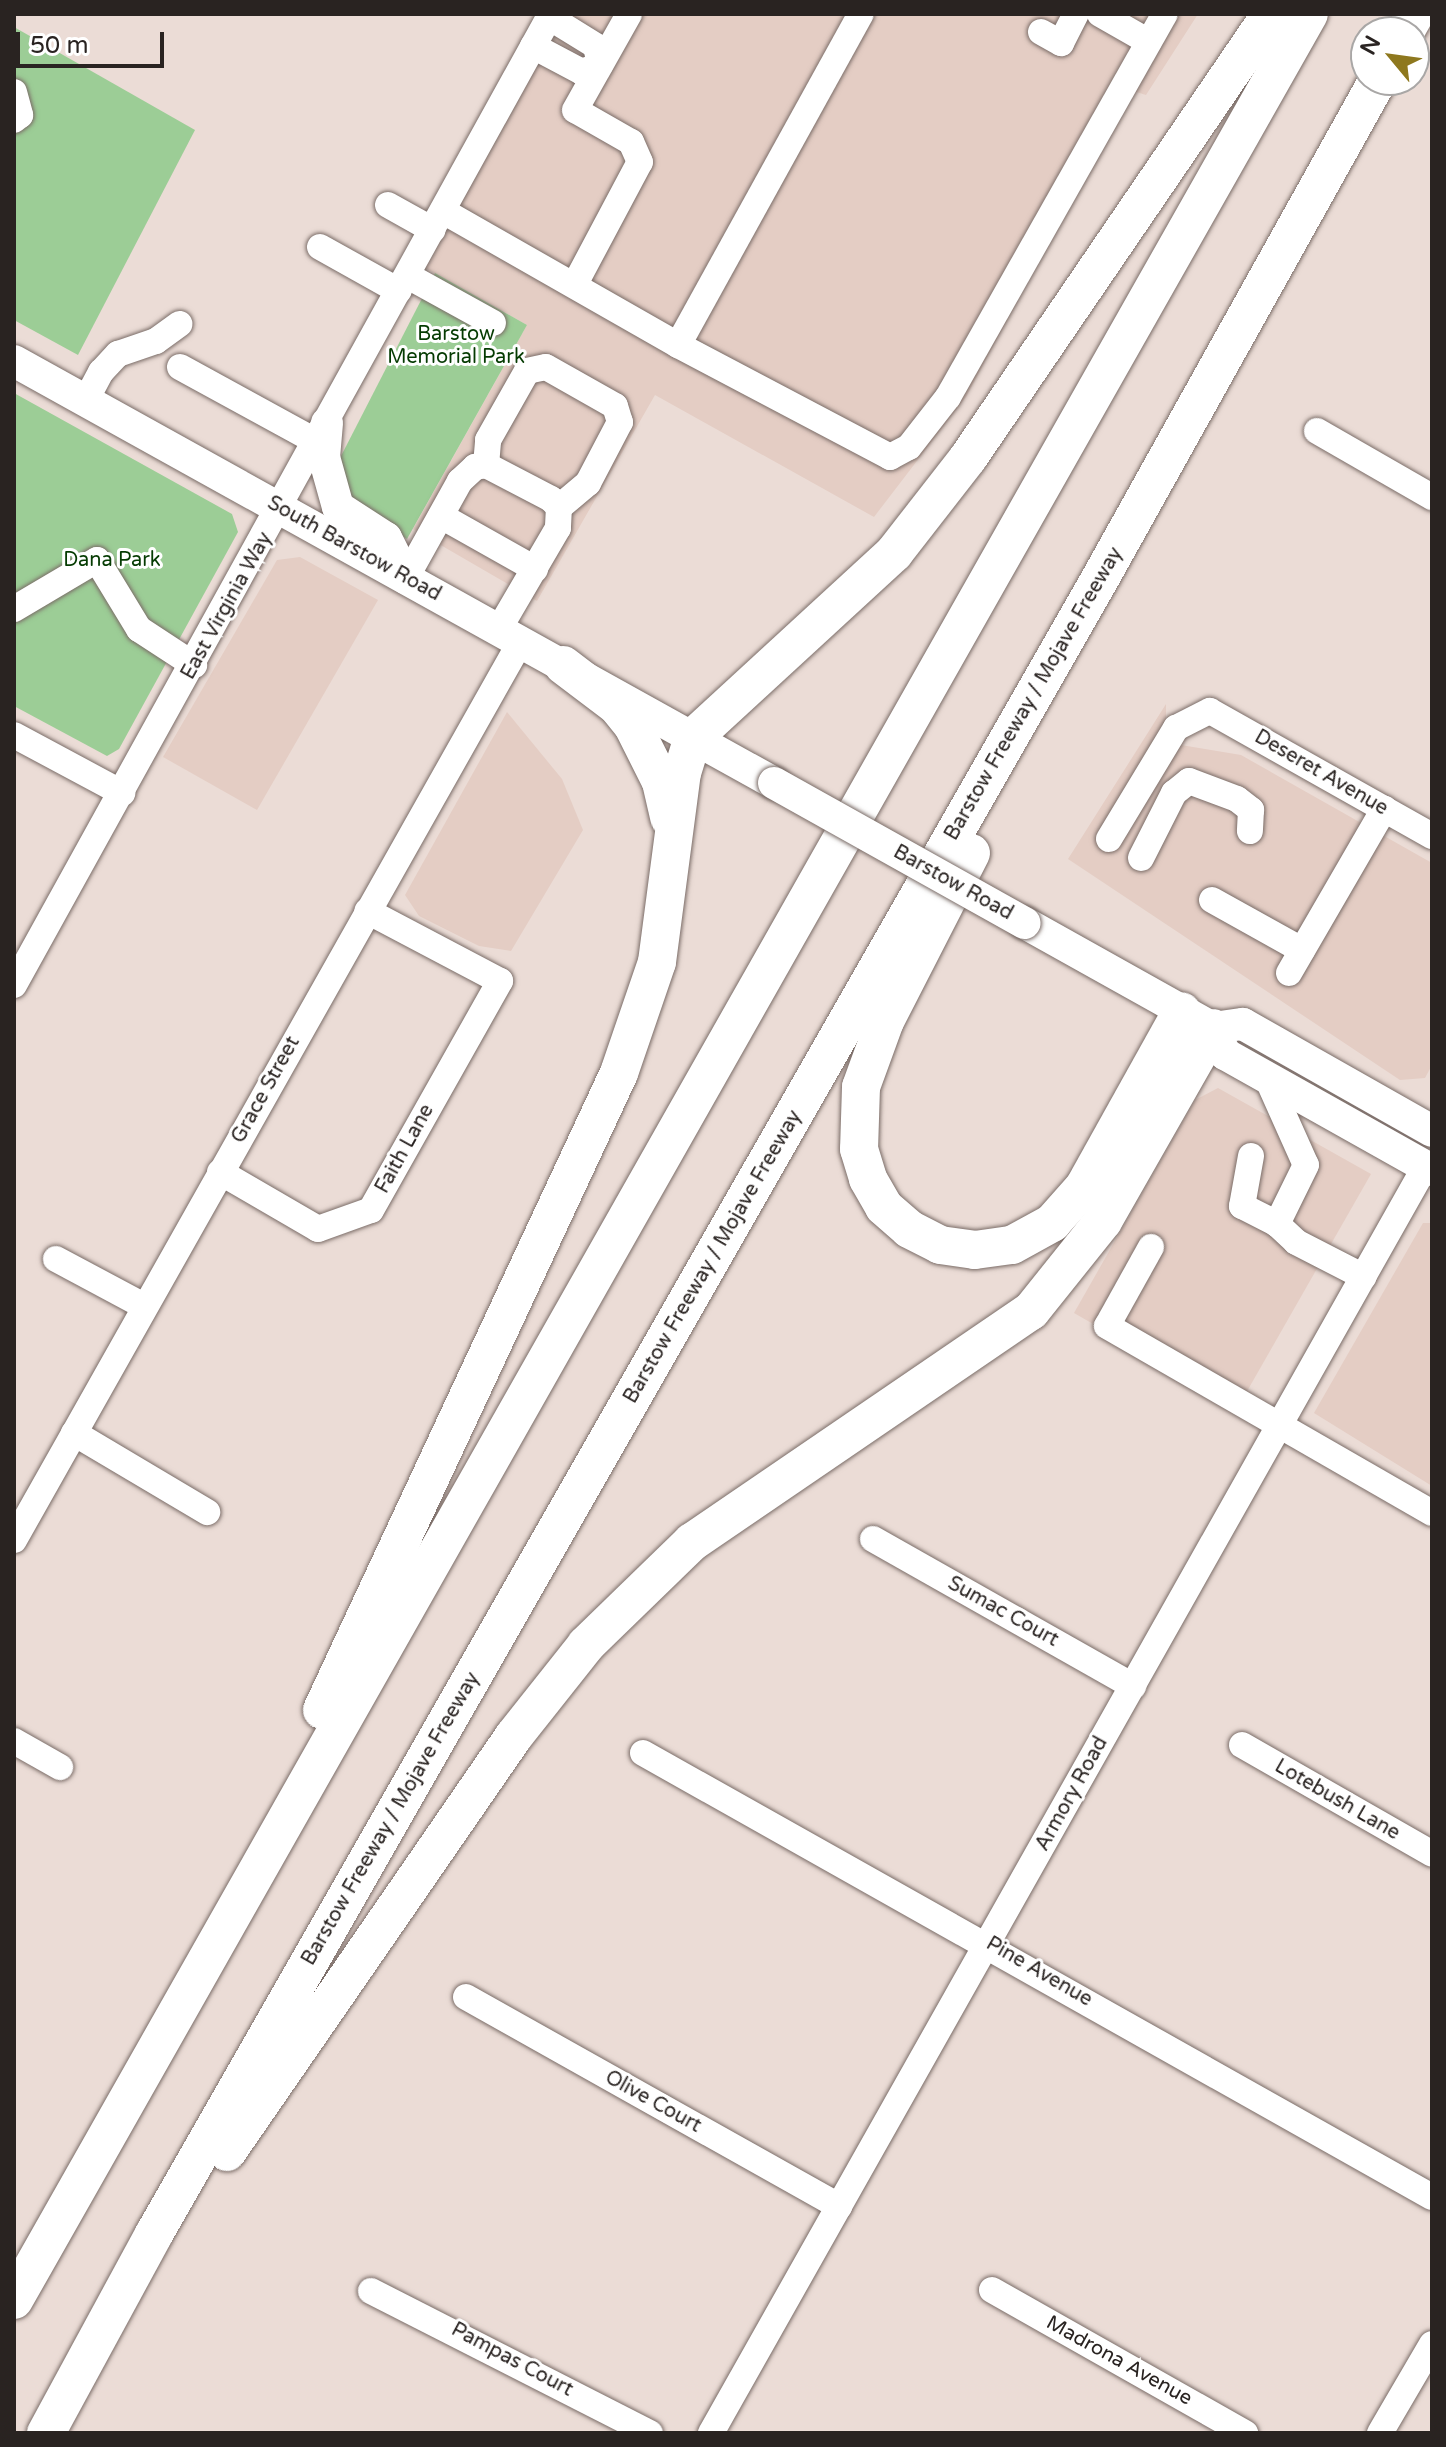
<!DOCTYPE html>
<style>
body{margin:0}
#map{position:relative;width:1446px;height:2447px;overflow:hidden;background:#ebdcd6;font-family:"Varela Round",sans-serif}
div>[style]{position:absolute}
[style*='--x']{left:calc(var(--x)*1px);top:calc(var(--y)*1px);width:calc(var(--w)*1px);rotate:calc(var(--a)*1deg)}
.built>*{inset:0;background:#e4cdc4}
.green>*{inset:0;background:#9ccd96}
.roads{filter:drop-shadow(0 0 2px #7a6c67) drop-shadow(0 0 2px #7a6c67)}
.minor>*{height:26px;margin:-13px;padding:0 13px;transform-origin:13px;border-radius:13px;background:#fff}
.major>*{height:32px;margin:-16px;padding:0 16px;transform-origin:16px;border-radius:16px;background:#fff}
.highway>*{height:38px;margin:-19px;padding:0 19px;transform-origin:19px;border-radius:19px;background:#fff}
.bridges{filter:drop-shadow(0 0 2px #7a6c67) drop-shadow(0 0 2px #7a6c67)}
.major-bridge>*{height:32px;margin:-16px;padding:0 16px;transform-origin:16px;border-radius:16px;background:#fff}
span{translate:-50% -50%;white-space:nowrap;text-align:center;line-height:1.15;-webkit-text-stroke:6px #fff;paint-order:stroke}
.park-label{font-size:20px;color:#053b02}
.street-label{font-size:20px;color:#292321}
.frame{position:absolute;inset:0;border:16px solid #292321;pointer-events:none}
.north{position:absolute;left:1350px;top:16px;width:80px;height:80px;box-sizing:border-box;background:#fff;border:2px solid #a9a7a6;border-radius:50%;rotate:299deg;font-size:22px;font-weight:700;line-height:32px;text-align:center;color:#292321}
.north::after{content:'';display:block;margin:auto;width:28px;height:36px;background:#8e781e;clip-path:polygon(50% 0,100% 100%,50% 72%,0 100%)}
.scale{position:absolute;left:16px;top:32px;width:148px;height:36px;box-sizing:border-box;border:4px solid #292321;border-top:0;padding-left:10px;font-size:24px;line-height:28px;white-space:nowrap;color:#292321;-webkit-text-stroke:6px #fff;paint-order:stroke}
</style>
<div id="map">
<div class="built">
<i style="clip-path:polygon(561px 14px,1198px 14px,1146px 95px,1130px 90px,966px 397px,874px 517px,655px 395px,537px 601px,413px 529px,527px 325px,422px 266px)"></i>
<i style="clip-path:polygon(300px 557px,378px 600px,257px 810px,163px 757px,277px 560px)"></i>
<i style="clip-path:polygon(1166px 704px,1166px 721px,1181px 745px,1241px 755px,1432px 863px,1432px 1065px,1425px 1078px,1400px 1080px,1068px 859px)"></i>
<i style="clip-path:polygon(507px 712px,562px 779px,583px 830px,511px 951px,479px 946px,419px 916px,405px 895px)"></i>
<i style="clip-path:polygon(1218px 1088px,1371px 1174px,1238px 1407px,1074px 1313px,1195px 1100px)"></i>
<i style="clip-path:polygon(1423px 1223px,1432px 1223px,1432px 1486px,1314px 1413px)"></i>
</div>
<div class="green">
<i style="clip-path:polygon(14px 27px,195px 130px,78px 355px,14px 320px)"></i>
<i style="clip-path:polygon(435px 273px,527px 325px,407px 539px,338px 497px,340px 458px)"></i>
<i style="clip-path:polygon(14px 393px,232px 514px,238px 532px,119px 749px,107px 756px,14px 706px)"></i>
</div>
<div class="roads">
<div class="minor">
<i style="--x:1100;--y:14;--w:56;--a:29.7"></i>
<i style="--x:1041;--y:32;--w:23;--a:29"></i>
<i style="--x:1061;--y:43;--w:33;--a:-63"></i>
<i style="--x:533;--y:46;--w:55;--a:28"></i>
<i style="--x:582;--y:72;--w:19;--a:-21"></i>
<i style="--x:600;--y:65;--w:19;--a:-102"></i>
<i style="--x:596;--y:46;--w:55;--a:-148.3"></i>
<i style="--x:14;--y:92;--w:24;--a:75"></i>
<i style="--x:20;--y:115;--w:8;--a:140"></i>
<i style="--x:388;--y:205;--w:51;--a:29.1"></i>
<i style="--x:443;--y:211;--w:271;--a:29.7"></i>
<i style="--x:678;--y:345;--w:240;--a:27.8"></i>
<i style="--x:890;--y:457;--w:21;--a:-28"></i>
<i style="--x:909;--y:447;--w:63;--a:-52"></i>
<i style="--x:948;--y:397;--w:440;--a:-60.5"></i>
<i style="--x:320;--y:247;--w:90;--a:29.1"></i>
<i style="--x:408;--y:276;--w:97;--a:28.9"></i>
<i style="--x:575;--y:284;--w:138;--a:-62"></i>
<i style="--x:640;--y:162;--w:22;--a:-114"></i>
<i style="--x:631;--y:142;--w:64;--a:-150.3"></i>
<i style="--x:575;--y:110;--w:110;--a:-60.6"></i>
<i style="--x:678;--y:345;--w:378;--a:-61.1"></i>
<i style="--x:180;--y:367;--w:156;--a:28.7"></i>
<i style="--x:86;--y:400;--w:32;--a:-62"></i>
<i style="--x:101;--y:372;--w:25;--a:-47"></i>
<i style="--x:118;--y:354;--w:40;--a:-18.9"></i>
<i style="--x:156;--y:341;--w:29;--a:-36"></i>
<i style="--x:1317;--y:431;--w:133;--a:29.9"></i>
<i style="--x:486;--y:465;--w:25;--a:-85"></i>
<i style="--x:488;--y:440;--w:79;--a:-60.5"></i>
<i style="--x:527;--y:371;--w:19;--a:-12"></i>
<i style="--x:546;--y:367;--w:79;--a:29.5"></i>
<i style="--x:615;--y:406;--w:17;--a:73"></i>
<i style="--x:620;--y:422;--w:69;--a:117.7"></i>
<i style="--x:588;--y:483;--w:38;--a:140"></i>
<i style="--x:441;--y:516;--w:108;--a:29.4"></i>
<i style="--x:406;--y:578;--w:111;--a:-60.9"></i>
<i style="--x:460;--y:481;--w:21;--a:-43"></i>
<i style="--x:475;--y:467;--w:11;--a:-10"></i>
<i style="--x:486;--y:465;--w:73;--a:27.6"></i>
<i style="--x:551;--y:499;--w:11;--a:45"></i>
<i style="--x:559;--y:507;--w:21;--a:93"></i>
<i style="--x:558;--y:528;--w:117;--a:120.3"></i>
<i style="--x:14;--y:609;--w:96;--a:-30.6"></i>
<i style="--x:97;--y:560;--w:81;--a:58.7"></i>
<i style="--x:139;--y:629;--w:66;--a:33.2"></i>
<i style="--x:14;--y:735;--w:123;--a:28.2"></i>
<i style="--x:1109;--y:839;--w:130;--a:-58.9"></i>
<i style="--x:1176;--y:728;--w:38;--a:-27"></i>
<i style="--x:1210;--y:711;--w:255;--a:29.4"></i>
<i style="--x:1141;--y:858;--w:73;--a:-63.1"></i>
<i style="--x:1174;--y:793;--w:19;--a:-39"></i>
<i style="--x:1189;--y:781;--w:51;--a:20.6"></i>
<i style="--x:1237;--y:799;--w:18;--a:38"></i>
<i style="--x:1251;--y:810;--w:21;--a:93"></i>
<i style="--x:1212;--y:900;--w:103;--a:29.1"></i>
<i style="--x:1289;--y:973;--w:190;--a:-59.9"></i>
<i style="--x:14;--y:985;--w:1110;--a:-61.06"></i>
<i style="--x:1267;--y:1078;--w:95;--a:65.9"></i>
<i style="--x:1306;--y:1165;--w:66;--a:116.2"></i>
<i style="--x:1277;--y:1224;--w:26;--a:43"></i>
<i style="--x:1296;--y:1242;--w:76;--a:27.2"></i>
<i style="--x:1251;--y:1156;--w:51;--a:100.2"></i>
<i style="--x:1242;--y:1206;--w:39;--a:27"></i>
<i style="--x:220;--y:1172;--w:113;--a:30.2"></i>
<i style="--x:318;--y:1229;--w:56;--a:-19.7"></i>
<i style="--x:371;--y:1210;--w:263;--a:-60.6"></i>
<i style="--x:500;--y:981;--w:150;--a:-152.2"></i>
<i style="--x:1151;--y:1247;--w:90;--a:119.1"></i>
<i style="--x:1107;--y:1326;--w:375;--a:29.9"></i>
<i style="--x:56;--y:1259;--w:100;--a:28.1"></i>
<i style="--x:74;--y:1433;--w:155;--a:30.7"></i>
<i style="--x:873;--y:1539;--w:299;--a:29.5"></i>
<i style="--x:14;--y:1540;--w:1032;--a:-60.58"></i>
<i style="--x:14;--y:1741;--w:53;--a:29.5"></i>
<i style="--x:1242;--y:1745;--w:219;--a:29.8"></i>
<i style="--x:643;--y:1753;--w:905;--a:29.37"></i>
<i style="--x:466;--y:1997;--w:428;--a:29.3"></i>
<i style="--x:992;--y:2290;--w:291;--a:29.5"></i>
<i style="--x:371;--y:2291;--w:313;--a:27"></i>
<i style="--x:711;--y:2433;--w:1453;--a:-60.58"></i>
<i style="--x:1380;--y:2433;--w:103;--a:-59.7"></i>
</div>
<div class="major">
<i style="--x:14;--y:361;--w:869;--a:29.04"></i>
<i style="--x:327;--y:423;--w:34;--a:95"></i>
<i style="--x:324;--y:457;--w:52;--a:74.4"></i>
<i style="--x:338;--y:507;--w:57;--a:32.9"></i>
<i style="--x:386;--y:538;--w:45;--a:63.4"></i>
<i style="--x:1025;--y:923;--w:215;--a:29.2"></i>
<i style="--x:1213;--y:1028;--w:30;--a:-8"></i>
<i style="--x:1243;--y:1024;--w:217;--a:29.5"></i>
<i style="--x:1213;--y:1028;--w:29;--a:65"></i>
<i style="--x:1225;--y:1054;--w:237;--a:29.3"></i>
</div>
<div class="highway">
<i style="--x:1405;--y:32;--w:21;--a:-61"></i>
<i style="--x:563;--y:665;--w:68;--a:37.2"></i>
<i style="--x:617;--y:706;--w:26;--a:51"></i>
<i style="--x:633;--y:726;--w:63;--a:63.4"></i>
<i style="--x:661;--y:782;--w:37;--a:77"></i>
<i style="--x:971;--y:853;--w:189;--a:117.1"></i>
<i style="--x:885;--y:1021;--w:70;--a:110"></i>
<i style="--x:861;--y:1087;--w:62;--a:91.8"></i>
<i style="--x:859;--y:1149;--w:31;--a:73"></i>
<i style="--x:868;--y:1179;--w:32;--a:60"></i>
<i style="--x:884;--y:1207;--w:33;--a:41"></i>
<i style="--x:909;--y:1229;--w:35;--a:27"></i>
<i style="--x:940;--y:1245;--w:35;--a:8"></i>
<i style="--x:975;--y:1250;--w:37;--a:-8"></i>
<i style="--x:1012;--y:1245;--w:46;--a:-28.8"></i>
<i style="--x:1052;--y:1223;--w:48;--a:-48.4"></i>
<i style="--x:1084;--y:1187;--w:201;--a:-60.9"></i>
<i style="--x:322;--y:1710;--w:703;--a:-65"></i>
<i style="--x:619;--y:1073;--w:117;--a:-71.1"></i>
<i style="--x:657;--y:962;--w:191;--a:-82.5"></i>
<i style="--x:682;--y:773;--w:37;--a:-73"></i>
<i style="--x:693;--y:738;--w:273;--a:-42.6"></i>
<i style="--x:894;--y:553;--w:120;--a:-52.1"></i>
<i style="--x:968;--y:458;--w:538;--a:-55.69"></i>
<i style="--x:227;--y:2152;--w:505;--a:-55.4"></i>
<i style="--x:514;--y:1736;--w:116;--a:-51.6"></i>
<i style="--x:586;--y:1645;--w:148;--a:-44.2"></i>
<i style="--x:692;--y:1542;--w:410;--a:-34.3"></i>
<i style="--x:1031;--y:1311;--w:115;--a:-51.3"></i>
<i style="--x:1103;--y:1221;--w:222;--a:-60.3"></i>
<i style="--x:14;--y:2300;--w:2627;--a:-60.47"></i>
<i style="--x:46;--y:2433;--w:226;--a:-61.5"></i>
<i style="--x:154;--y:2234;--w:1909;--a:-60.25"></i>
<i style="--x:1101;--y:577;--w:569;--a:-60.87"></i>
</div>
</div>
<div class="bridges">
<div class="major-bridge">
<i style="--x:774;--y:783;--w:287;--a:29.2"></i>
</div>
</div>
<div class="park-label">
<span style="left:456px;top:346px">Barstow<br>Memorial Park</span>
<span style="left:112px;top:560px">Dana Park</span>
</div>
<div class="street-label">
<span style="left:354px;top:549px;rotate:29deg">South Barstow Road</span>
<span style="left:227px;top:606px;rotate:-61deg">East Virginia Way</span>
<span style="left:1034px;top:694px;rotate:-60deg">Barstow Freeway / Mojave Freeway</span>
<span style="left:1321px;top:773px;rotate:30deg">Deseret Avenue</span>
<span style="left:953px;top:883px;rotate:29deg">Barstow Road</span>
<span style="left:266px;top:1090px;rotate:-61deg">Grace Street</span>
<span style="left:405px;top:1149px;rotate:-61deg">Faith Lane</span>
<span style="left:713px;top:1257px;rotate:-60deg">Barstow Freeway / Mojave Freeway</span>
<span style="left:1003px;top:1612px;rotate:29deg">Sumac Court</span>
<span style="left:1072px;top:1794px;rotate:-61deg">Armory Road</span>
<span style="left:1337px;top:1800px;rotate:30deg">Lotebush Lane</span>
<span style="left:391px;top:1819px;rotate:-60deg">Barstow Freeway / Mojave Freeway</span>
<span style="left:1039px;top:1972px;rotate:30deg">Pine Avenue</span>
<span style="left:653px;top:2102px;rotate:29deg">Olive Court</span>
<span style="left:512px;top:2360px;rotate:28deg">Pampas Court</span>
<span style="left:1119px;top:2361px;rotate:29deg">Madrona Avenue</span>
</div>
<div class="frame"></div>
<div class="north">N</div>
<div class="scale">50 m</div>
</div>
